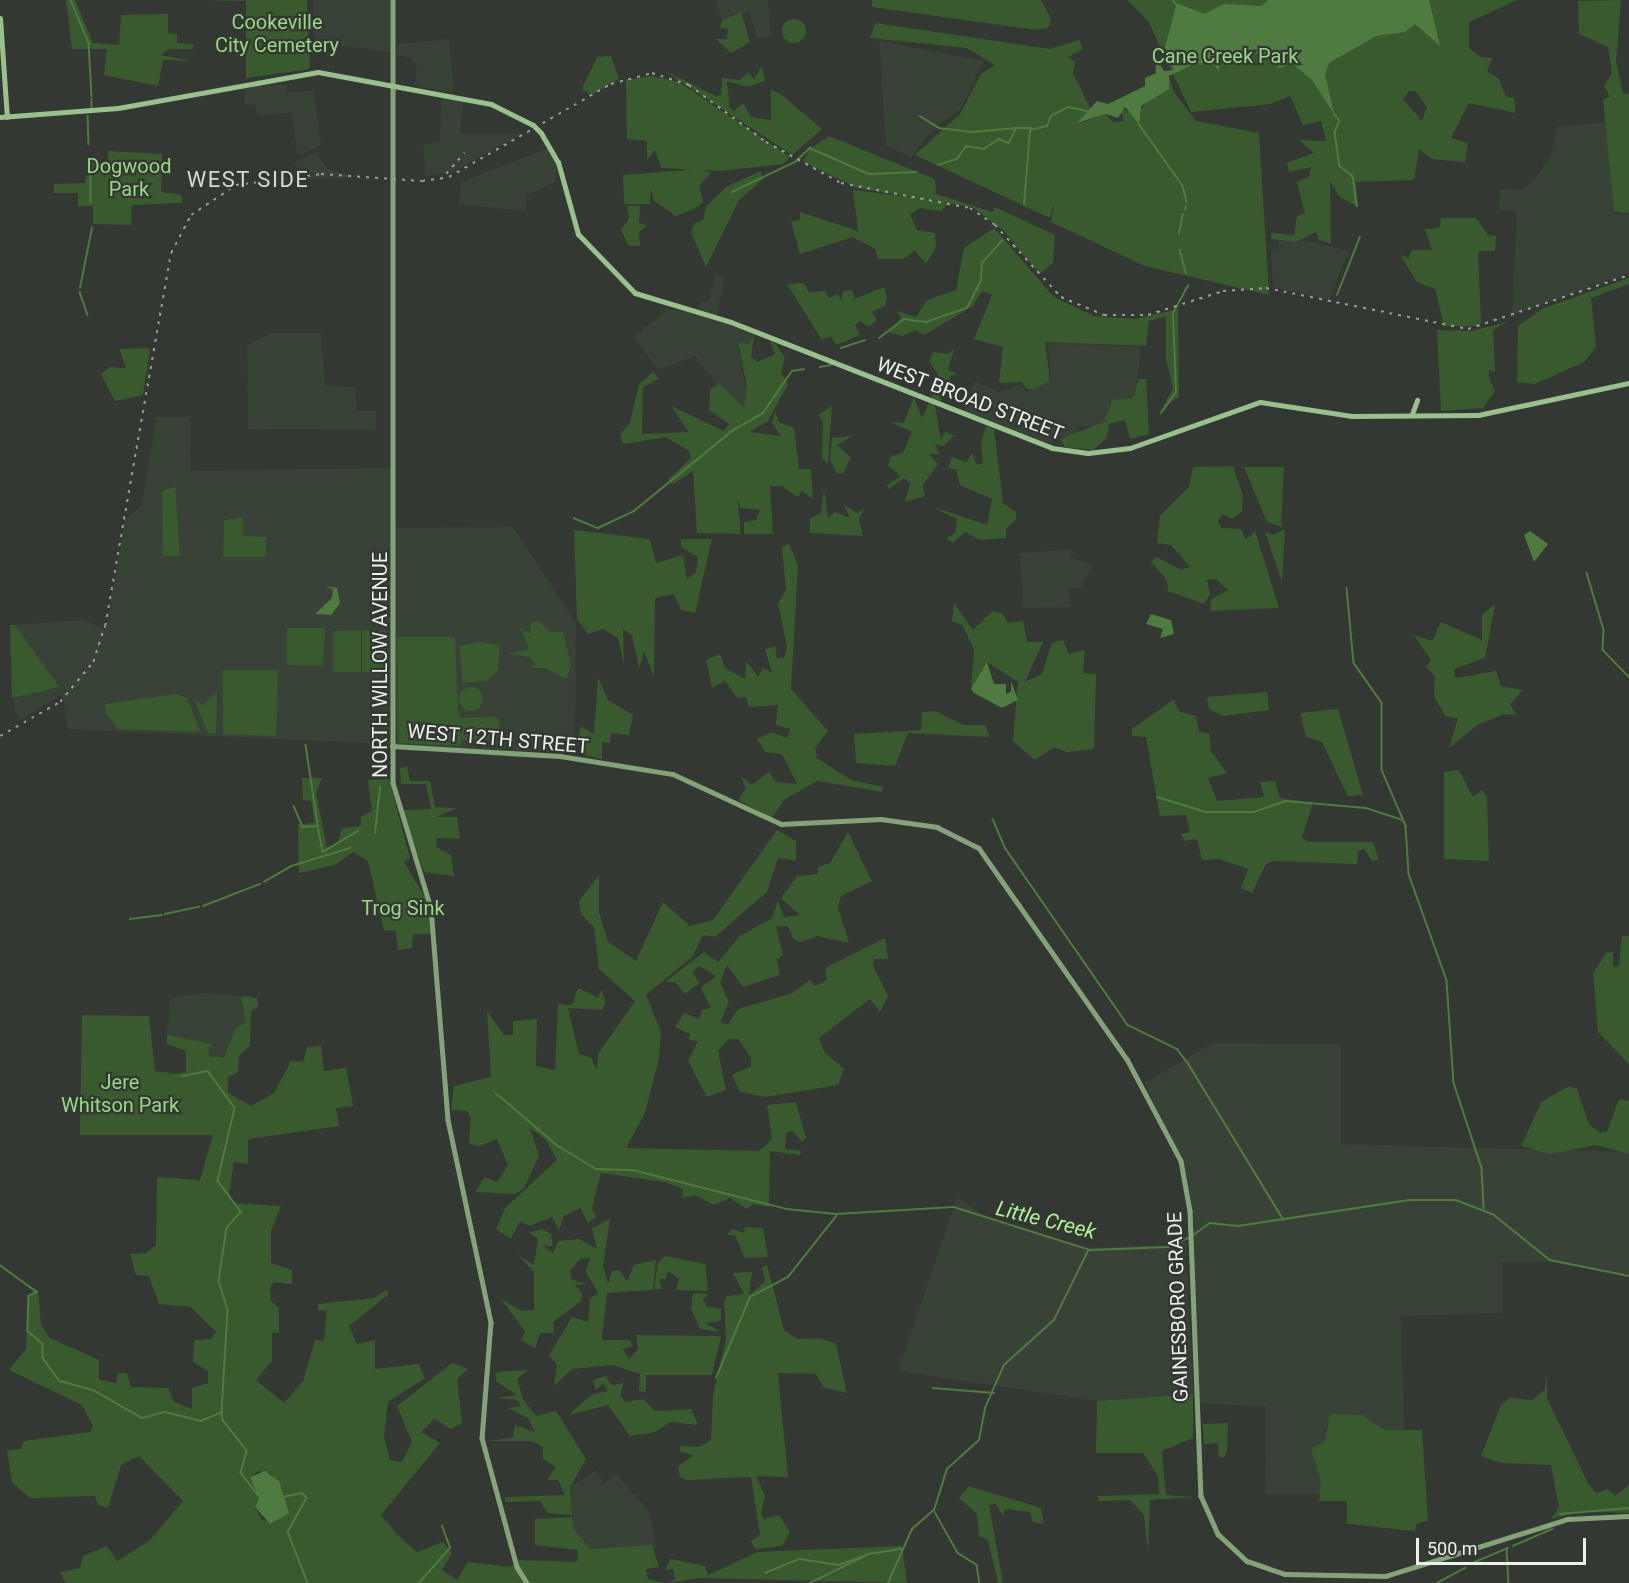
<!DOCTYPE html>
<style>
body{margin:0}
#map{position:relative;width:1629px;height:1583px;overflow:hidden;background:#333832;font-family:Roboto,sans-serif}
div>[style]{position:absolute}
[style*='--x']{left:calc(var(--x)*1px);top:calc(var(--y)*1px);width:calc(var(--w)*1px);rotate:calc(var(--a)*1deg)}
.built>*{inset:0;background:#394237}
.green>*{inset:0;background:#395a2e}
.round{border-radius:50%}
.water>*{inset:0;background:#4f7b40}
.stream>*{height:1.5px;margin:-0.75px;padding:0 0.75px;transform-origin:0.75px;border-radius:0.75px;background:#4f7b40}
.secondary>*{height:4.5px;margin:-2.25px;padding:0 2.25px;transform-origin:2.25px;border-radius:2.25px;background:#85a37b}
.primary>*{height:5px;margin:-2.5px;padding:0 2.5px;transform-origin:2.5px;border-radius:2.5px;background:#9ac18d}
.rail>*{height:1.5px;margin-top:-0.75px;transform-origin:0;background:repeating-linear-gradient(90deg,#9a9e99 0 3px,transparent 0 9px)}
.primary-bridge>*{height:5px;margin:-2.5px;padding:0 2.5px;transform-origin:2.5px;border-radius:2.5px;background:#9ac18d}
span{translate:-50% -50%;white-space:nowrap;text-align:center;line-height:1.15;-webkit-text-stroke:4.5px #333832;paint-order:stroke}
.park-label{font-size:20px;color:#98d783}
.street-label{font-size:20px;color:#edf0ec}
.water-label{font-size:21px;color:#b2f19c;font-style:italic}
.quarter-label{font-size:22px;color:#d5dbd3;letter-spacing:1.5px}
.scale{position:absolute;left:1416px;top:1538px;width:170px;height:27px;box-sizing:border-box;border:3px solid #edf0ec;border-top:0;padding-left:8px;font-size:18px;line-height:21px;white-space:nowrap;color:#edf0ec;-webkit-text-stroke:4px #333832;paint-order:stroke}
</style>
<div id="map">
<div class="built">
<i style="clip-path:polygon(313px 0,390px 0,390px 52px,315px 42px)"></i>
<i style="clip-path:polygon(716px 0,768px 0,771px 36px,757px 38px,749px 11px,722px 21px)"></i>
<i style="clip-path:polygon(449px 39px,454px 93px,414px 86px,417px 66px,412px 58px,396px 55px,397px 44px)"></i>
<i style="clip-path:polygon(879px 41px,984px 61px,960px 110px,934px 128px,911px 157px,886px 146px)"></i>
<i style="clip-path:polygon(286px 84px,287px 93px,313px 90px,321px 144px,302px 155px,297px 152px,292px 113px,257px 115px,256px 104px,245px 105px,244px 88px)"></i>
<i style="clip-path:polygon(442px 96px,463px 100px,460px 134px,522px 134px,453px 172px,425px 176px,423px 144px,439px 142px)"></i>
<i style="clip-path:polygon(1609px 122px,1614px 214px,1629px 214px,1629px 273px,1512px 315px,1517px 211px,1499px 210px,1500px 189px,1522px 190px,1536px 178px,1551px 154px,1557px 127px)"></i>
<i style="clip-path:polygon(549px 148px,559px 173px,554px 175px,557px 181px,527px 195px,525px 211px,459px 204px,461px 182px)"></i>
<i style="clip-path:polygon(316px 152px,328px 169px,356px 177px,252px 181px,334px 173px,289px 175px,298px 170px,294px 163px)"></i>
<i style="clip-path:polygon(1299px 239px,1349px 251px,1329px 300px,1273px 287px,1271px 251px,1278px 250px,1279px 240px)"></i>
<i style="clip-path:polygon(715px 275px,725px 276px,716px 319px,755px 333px,750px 345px,737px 342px,749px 405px,735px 410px,695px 356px,658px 370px,634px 337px,668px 309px,696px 314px,702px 301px,709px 301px)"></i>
<i style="clip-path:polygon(272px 333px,321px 333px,325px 385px,355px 387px,357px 411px,376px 411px,376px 430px,248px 429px,247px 345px)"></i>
<i style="clip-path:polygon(1048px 343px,1141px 347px,1135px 403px,1110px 402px,1107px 425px,1079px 427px,1077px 437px,1056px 436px,1051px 444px,964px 411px,975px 381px,999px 392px,1021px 384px,1026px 392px,1051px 379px)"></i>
<i style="clip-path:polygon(157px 417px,190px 417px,191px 471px,394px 468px,395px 528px,513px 527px,576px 623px,575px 753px,68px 729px,62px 694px,20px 720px,14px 710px,10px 625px,84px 620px,106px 630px,125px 520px,141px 506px)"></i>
<i style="clip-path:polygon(1073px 549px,1071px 558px,1093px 564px,1081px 588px,1069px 589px,1071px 607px,1023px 608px,1020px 553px)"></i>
<i style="clip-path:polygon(203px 993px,241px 996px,246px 1011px,246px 1021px,236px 1028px,228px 1052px,216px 1060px,208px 1051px,213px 1044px,167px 1035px,170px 998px)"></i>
<i style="clip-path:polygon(1213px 1043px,1341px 1044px,1341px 1144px,1629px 1152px,1629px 1277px,1550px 1262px,1502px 1262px,1502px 1313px,1401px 1316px,1406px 1496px,1265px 1494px,1266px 1407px,1199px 1403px,1189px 1180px,1145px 1083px)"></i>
<i style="clip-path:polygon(957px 1197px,990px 1220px,1084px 1248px,1169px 1245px,1185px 1238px,1193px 1394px,1097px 1401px,898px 1371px)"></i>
<i style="clip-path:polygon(597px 1470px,604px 1484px,616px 1474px,649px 1511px,656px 1548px,591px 1549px,574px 1530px,570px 1487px)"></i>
</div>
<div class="green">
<i style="clip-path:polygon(66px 0,75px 0,93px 43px,119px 45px,121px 15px,168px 14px,168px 33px,177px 34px,177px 43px,193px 44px,193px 49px,169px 49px,161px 55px,192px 61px,163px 60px,158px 86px,104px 75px,107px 49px,72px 49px)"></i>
<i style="clip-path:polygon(200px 0,307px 0,310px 69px,246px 78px,246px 1px)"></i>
<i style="clip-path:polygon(872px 0,1041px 0,1051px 19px,1048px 28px,1036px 30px,872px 7px)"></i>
<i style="clip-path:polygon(evenodd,1127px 0,1517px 0,1469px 22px,1469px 48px,1480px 57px,1493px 58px,1487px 71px,1499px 79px,1506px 97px,1514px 98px,1516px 113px,1469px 103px,1451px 138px,1468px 143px,1465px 162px,1432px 159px,1419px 149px,1414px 180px,1356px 182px,1358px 207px,1340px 197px,1330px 181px,1331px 244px,1319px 240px,1316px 232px,1296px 242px,1271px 239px,1271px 233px,1294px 235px,1297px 216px,1305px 213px,1297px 182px,1309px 177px,1311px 167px,1289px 172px,1287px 163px,1314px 153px,1299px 140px,1326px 141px,1321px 121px,1303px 125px,1290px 96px,1271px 104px,1191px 112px,1148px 21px,1127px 0,1409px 91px,1416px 91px,1427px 107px,1422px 121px,1403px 99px,1409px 91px)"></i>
<i style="clip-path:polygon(1621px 0,1616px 62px,1623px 93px,1629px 94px,1629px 213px,1614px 212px,1603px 99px,1610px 97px,1604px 86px,1612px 73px,1608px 47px,1579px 34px,1578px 1px)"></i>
<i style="clip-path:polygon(741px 12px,750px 42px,731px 53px,716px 39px,727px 39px,728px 29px,720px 28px,722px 21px)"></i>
<i class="round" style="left:782px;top:19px;width:24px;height:24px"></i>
<i style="clip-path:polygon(875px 23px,1050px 49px,1079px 40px,1083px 49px,1068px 57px,1075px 62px,1073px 73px,1090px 108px,1081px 123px,1106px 114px,1113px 122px,1124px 121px,1120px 107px,1132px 114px,1139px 111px,1169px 76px,1174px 92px,1196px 121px,1259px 133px,1269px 295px,1145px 266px,1051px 222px,1055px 202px,1050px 218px,915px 155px,960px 114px,981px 74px,995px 65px,967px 48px,870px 38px)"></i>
<i style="clip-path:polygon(611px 56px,619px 79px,591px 95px,582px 89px,597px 57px)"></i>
<i style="clip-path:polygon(762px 66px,765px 81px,747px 87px,727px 81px,730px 108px,734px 111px,743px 103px,751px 117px,771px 120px,771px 89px,783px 96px,822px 129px,792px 155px,663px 70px,716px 96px,721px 95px,722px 78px,740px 80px,748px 72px,754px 79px)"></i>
<i style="clip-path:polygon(651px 76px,679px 82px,790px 157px,783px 164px,720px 171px,661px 168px,655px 150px,647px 160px,647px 141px,627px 139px,626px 80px)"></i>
<i style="clip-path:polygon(829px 136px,935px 179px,936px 194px,992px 212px,995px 207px,1055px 235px,1053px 263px,1039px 274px,1004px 231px,972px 207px,857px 188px,803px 162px,809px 150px)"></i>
<i style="clip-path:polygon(108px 151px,162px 154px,161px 192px,182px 195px,182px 203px,132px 205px,131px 225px,93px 224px,93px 206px,78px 206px,78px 193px,54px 193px,54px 184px,85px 183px,89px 161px,108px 161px)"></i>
<i style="clip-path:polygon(699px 169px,711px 173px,699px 186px,703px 202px,694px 209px,676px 216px,654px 201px,651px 189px,650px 204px,624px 204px,623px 175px)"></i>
<i style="clip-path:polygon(761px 171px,762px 180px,739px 200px,706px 267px,691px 232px,694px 224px,703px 220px,706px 207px,726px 187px)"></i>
<i style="clip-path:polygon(853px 190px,950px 202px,941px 211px,920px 208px,910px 214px,917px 230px,935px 233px,936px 248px,926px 264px,915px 251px,903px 259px,878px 259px,875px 249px,853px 237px,800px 254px,791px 221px,800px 220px,800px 212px,858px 231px)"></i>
<i style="clip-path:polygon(627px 206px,640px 206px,639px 222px,646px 226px,639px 232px,640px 246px,629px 246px,621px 230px,629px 218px)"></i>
<i style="clip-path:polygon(1441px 218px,1476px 218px,1488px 235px,1496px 236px,1495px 251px,1478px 251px,1481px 323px,1475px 326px,1444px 326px,1435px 289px,1417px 282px,1400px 255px,1409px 258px,1412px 250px,1432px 250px,1425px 229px,1440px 228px)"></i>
<i style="clip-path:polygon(994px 228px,1054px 297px,1094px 316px,1135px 319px,1178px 309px,1179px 397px,1163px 407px,1173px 388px,1166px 359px,1166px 316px,1149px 321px,1146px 346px,1045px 342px,1050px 380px,1036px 389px,1026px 389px,1022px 382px,999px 383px,1003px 347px,974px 339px,992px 295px,982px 291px,973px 306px,924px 335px,916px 330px,903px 336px,888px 332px,901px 318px,897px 311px,916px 317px,927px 300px,956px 290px,964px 248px)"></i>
<i style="clip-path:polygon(1629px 278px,1629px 284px,1591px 298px,1596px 347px,1584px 362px,1535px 384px,1517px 382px,1518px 326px,1544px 308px)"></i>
<i style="clip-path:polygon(804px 283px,809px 292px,825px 291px,829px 298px,838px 294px,841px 301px,843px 291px,852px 290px,855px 299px,884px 287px,887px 298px,885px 306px,872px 312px,877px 320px,869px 327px,860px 321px,855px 325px,860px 335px,836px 345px,831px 336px,822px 340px,787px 284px)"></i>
<i style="clip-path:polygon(1507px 322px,1493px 330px,1495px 372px,1489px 370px,1489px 378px,1495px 391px,1483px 408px,1441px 411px,1437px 330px,1471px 331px)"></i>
<i style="clip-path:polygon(754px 336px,751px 357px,757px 362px,775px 354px,770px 341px,776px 344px,785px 358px,781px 372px,788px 384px,768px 421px,749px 432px,781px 436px,772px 423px,775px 411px,779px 422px,794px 428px,799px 469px,811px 469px,813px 499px,802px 491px,798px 497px,782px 486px,770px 486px,773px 534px,744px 534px,744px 522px,756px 520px,760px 510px,740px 508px,737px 497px,741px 534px,697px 533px,693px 471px,673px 484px,668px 480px,691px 458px,689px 451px,666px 437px,623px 444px,620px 434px,630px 423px,639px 384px,653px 372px,659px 379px,643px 387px,642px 434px,689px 432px,671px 406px,724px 431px,729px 424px,709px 410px,710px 390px,719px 383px,744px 408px,747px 387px,738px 342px,749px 344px)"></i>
<i style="clip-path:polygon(150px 348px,143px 395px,115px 401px,101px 374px,110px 367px,126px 368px,119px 349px)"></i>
<i style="clip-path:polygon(954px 349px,948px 370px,957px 374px,951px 376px,940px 402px,931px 399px,938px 374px,929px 361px,933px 352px,947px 354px)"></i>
<i style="clip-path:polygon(1139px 379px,1146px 379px,1149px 434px,1130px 439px,1125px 420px,1109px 424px,1107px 438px,1093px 450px,1065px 447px,1060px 439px,1104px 422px,1112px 400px,1133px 398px)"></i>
<i style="clip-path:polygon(914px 397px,922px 418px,929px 403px,935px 406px,941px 440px,945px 432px,954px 436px,943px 446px,935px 445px,940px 454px,929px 454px,938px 464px,923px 485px,925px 496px,905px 502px,910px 483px,904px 478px,889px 489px,887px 485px,901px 476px,888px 466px,890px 457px,903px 453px,912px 432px,890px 422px,904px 423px)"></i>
<i style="clip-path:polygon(832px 406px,828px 463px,828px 464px,822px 458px,823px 421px,818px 415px)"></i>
<i style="clip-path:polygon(986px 426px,994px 429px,1003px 503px,1016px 512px,1016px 519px,1006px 529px,1006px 538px,980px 540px,965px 532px,953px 543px,946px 538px,955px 533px,957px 519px,933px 507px,987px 525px,992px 499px,960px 485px,956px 470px,948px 468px,952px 457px,966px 462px,972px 453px,977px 465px,983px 463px,981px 442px)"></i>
<i style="clip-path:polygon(852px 436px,837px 445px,851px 457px,843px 473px,837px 473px,830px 460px,832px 438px)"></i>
<i style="clip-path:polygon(1233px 466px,1243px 496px,1242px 512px,1232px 519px,1222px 514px,1218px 522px,1222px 528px,1241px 529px,1246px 540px,1255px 531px,1279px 608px,1210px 611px,1211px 599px,1228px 590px,1216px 579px,1207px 580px,1210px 594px,1204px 604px,1168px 591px,1167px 580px,1151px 562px,1157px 557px,1181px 570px,1190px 567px,1171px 545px,1157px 543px,1160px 516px,1189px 487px,1193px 467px)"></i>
<i style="clip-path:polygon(1244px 467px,1284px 467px,1281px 527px,1267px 522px)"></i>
<i style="clip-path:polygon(175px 486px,180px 555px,163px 556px,162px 492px)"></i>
<i style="clip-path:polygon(824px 489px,828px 518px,835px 512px,850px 518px,844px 505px,857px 513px,864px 508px,859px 520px,863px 536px,810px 533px,810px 518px,821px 514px)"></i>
<i style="clip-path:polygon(243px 517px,243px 536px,266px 537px,266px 557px,223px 557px,224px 520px)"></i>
<i style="clip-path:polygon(1285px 529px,1282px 582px,1265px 532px,1274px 535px)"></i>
<i style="clip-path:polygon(574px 530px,650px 539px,656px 563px,683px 555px,687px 579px,696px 572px,698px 557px,681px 547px,681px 539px,712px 539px,695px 613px,681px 610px,674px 594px,655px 598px,654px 677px,644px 651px,639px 668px,632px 635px,623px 629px,624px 664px,618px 638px,603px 629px,588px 634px,577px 619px)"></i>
<i style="clip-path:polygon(789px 544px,798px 565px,791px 689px,828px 731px,815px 748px,817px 758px,851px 780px,883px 787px,882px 792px,817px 781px,784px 800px,772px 818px,738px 800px,746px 788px,741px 776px,752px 785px,769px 772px,776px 782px,797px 784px,782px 754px,765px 752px,757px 739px,772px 732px,787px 738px,790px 729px,776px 725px,778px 705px,749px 707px,746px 697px,737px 698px,725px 681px,712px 688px,706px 660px,720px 654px,725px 668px,745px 679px,746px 661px,758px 677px,763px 668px,772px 673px,765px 649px,775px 646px,777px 658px,784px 658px,787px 646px,778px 604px,786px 590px,782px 547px)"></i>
<i style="clip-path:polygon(954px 603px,973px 630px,992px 611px,1002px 613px,1008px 623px,1023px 621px,1027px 642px,1043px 642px,1025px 682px,1042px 674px,1052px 643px,1063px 640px,1069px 654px,1085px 650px,1083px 673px,1096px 674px,1094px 749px,1066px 752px,1054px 747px,1035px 760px,1013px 741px,1018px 682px,987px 662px,971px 689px,974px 649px,962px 625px,952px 621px)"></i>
<i style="clip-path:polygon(1495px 604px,1485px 658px,1454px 669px,1455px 678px,1496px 671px,1501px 686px,1523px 690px,1510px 704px,1516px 715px,1504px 714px,1479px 724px,1449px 748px,1458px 718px,1446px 717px,1434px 696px,1435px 676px,1426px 667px,1431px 660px,1414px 635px,1432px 641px,1441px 622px,1482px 640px,1482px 615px)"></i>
<i style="clip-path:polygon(539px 621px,551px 632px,563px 632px,571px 666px,566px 679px,545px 668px,530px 668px,535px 664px,530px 657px,508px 654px,529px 649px,520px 628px,531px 634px,530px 623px)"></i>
<i style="clip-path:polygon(10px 625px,15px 625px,59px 687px,12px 698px)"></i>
<i style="clip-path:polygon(287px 628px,325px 628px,323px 666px,287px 665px)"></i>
<i style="clip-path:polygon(361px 630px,361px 672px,333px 672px,333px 631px)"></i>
<i style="clip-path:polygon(362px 630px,386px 631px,386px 672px,362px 672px)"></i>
<i style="clip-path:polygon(397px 637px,455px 637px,458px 712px,461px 718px,496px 717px,500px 721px,497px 739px,462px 740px,461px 734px,461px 746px,398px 743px)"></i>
<i style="clip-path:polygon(481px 642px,500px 646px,498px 670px,487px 681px,463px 683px,459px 646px)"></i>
<i style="clip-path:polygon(223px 670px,278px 670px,276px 736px,223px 734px)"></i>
<i style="clip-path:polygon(598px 677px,608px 700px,633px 715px,629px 735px,611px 733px,610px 743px,602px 742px,602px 759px,583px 755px,579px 737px,580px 726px,594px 734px)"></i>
<i class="round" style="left:459px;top:687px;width:24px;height:24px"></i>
<i style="clip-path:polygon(217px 692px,216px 734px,208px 733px,194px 698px,203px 705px)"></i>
<i style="clip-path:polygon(1267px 692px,1269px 710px,1223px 716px,1209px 709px,1207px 697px)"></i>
<i style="clip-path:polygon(177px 694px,187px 698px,200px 732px,119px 729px,106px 714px,105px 704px)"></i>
<i style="clip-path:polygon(1173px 700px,1180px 712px,1196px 716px,1199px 732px,1209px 733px,1211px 751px,1227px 773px,1208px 778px,1217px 801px,1264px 797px,1260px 782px,1275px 781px,1280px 798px,1313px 803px,1302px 837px,1308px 842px,1373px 842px,1379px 860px,1372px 861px,1364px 849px,1358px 851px,1357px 864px,1273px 861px,1266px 864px,1252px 893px,1241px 888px,1248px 869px,1219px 859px,1202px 860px,1197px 839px,1185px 841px,1181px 834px,1190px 832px,1186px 815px,1160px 816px,1146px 737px,1132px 736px,1132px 729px)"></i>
<i style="clip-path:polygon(1338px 709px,1363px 795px,1348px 796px,1322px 742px,1306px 737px,1300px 713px)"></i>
<i style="clip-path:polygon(935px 711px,963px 725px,985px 725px,990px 737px,908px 733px,895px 766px,856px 763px,854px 734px,921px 730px,922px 712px)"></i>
<i style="clip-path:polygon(407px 766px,410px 781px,430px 781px,435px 807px,456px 808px,437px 817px,457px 817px,460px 839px,437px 838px,436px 847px,451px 855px,454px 876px,424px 872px,402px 810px,431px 809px,426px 784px,401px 784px,400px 768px)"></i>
<i style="clip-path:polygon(1459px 770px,1473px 797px,1482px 790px,1487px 797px,1489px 861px,1444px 859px,1444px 772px)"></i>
<i style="clip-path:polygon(302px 778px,322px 778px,316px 793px,327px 847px,337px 845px,342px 828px,361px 826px,361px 817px,372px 811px,368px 780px,389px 779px,410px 859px,404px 862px,425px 897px,432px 934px,413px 934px,412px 948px,398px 950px,396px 931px,384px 930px,368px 861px,353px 852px,335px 865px,299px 873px,298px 824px,315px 823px,311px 801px,303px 800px)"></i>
<i style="clip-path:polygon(777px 830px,796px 841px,796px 861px,778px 858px,767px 892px,715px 937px,703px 935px,693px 956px,646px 995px,661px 1032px,659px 1059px,645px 1113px,626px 1148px,759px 1151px,772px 1139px,767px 1105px,796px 1102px,806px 1138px,802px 1142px,793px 1131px,786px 1133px,785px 1149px,802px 1151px,799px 1155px,770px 1151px,769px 1207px,753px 1204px,747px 1209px,730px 1198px,714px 1205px,695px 1195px,682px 1198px,683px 1189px,665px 1182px,601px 1173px,592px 1208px,596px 1217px,588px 1223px,580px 1208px,564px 1216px,559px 1230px,552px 1217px,530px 1226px,520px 1221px,511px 1239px,496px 1229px,505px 1208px,557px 1160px,546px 1140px,530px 1128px,539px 1156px,524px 1188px,515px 1194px,475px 1192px,485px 1177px,497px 1182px,508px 1165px,497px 1139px,480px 1146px,469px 1144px,471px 1118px,467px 1111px,451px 1110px,454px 1086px,491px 1077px,487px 1011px,504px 1035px,513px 1035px,513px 1021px,537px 1019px,536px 1066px,555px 1070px,558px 1004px,572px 1005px,578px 988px,598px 998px,601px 990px,606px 1002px,602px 1010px,568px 1008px,579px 1054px,591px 1058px,597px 1070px,598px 1054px,635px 1001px,599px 969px,594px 927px,581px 914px,579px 901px,599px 875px,599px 912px,608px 942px,636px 961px,663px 902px,690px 926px,713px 920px)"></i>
<i style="clip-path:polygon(848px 832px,872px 881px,841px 896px,838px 907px,849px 943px,817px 936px,802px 942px,794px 940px,788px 926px,776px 927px,783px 955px,777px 960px,780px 975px,743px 987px,727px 965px,720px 983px,729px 1002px,720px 1023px,728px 1024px,738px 1009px,792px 993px,810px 980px,815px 986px,827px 980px,825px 968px,885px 938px,888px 959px,874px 959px,873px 965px,888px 996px,880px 1012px,870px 999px,819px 1038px,825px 1053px,844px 1069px,838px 1085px,765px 1097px,740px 1092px,732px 1075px,751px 1066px,751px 1058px,738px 1039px,729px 1039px,718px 1051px,726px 1090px,707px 1097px,688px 1061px,698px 1041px,689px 1040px,690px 1034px,675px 1027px,684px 1013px,699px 1019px,702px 1010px,711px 1008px,701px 988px,716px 976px,699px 966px,692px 973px,700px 983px,685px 994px,675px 982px,665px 982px,704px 952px,718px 962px,740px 936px,772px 918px,778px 901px,784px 917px,800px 915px,781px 898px,797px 876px,818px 874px,818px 867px,830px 863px)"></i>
<i style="clip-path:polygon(1622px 936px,1629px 936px,1629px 1064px,1598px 1032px,1593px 973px,1606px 953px,1613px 952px,1613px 967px,1619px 966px)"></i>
<i style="clip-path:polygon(evenodd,241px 996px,257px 998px,258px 1007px,251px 1011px,250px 1045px,239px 1056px,238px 1072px,228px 1077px,228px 1093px,251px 1106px,274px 1093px,291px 1061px,303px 1062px,307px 1047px,321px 1046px,324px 1071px,346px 1068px,353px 1106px,336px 1108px,339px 1126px,248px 1139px,248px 1164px,234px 1162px,229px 1193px,234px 1203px,281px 1206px,271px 1231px,271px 1263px,292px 1270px,292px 1284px,274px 1282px,270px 1288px,271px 1301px,279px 1308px,279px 1333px,272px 1333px,272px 1361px,256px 1380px,284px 1403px,303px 1381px,315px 1340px,324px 1341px,327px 1311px,318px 1310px,318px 1304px,374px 1298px,386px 1290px,389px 1294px,349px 1326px,357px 1344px,375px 1340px,375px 1369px,419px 1364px,425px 1378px,388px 1402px,384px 1438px,390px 1460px,402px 1462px,412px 1442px,397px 1406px,452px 1363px,468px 1369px,457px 1379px,462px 1423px,451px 1429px,434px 1419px,421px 1432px,440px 1443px,381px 1515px,399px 1536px,417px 1552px,443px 1542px,452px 1553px,442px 1570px,457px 1580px,468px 1562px,510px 1567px,520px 1560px,577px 1562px,578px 1550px,535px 1545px,535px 1519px,572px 1517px,574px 1530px,591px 1549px,652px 1545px,659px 1567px,646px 1569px,648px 1579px,663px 1583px,66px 1583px,60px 1572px,80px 1568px,83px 1556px,107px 1546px,117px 1561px,149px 1541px,183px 1501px,139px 1456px,121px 1465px,108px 1508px,98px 1505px,95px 1496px,30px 1498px,12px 1482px,7px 1450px,21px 1449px,24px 1441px,90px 1432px,93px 1426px,82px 1405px,9px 1370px,26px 1349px,28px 1297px,38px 1290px,41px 1325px,50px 1338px,99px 1360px,99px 1380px,116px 1383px,118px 1373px,127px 1373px,131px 1387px,168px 1388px,174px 1402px,192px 1409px,192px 1388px,208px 1383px,208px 1371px,193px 1362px,194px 1340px,211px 1339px,216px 1332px,191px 1307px,159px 1304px,149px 1276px,136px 1275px,130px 1254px,146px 1253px,156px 1245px,157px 1177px,200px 1180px,213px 1135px,80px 1135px,82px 1015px,149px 1016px,155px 1071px,176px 1074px,186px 1072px,186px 1051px,167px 1044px,167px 1035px,213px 1044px,208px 1051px,211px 1057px,224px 1057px,236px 1028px,246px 1021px,241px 996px,259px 1471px,271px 1474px,281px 1487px,287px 1511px,274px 1522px,262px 1520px,255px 1507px,259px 1498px,250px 1477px,259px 1471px)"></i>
<i style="clip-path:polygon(1569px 1086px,1577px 1089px,1589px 1124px,1600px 1133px,1607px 1132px,1619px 1099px,1629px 1101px,1629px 1154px,1596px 1145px,1550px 1154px,1521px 1146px,1541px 1102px)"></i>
<i style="clip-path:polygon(610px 1219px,603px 1266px,608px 1284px,612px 1271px,619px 1270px,627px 1281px,634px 1265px,656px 1260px,653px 1290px,607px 1293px,602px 1340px,630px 1340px,632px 1346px,623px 1349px,629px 1359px,638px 1349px,636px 1335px,721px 1336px,712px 1375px,646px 1375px,646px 1392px,639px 1391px,640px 1374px,613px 1365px,572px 1369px,554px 1386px,557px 1365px,549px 1355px,572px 1317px,588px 1322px,590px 1299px,598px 1293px,586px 1272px,590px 1258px,580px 1259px,570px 1271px,572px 1280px,588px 1284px,575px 1285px,582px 1293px,581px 1301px,553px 1322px,554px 1333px,540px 1333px,535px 1348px,521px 1340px,525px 1331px,501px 1299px,522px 1311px,534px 1310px,534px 1272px,517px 1254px,534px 1265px,538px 1239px,529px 1233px,542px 1229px,551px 1234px,553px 1246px,544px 1246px,553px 1253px,558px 1241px,579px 1239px,597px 1249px,592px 1228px)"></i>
<i style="clip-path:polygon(745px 1227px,763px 1228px,768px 1257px,745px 1258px,735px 1235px,727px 1235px,732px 1229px,744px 1233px)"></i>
<i style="clip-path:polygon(665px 1256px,705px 1264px,708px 1291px,676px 1290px,679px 1279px,668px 1271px,666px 1279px,659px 1279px,662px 1289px,654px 1289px,658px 1263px)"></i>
<i style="clip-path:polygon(767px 1265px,784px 1330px,797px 1339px,820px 1338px,836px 1344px,847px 1393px,824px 1388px,816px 1374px,778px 1373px,788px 1477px,756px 1476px,765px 1496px,761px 1514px,764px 1519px,779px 1515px,790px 1532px,782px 1546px,755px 1549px,751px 1541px,760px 1535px,751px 1477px,687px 1480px,680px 1477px,678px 1467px,694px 1455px,680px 1452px,680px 1446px,699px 1447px,711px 1440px,713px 1395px,726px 1339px,724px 1303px,726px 1296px,744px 1294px,733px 1273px,752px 1272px,749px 1295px,765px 1282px,762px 1267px)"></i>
<i style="clip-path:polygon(693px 1293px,708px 1294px,703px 1300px,707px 1307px,721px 1308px,721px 1321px,705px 1323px,721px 1332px,700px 1329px,691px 1308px)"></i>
<i style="clip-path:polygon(528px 1370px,517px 1379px,523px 1399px,536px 1416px,556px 1411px,586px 1459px,570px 1487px,572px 1515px,548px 1513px,540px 1501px,505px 1502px,505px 1497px,565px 1495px,558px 1480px,547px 1480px,556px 1467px,543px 1459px,543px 1448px,533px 1441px,485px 1441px,513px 1438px,515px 1425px,535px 1432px,528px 1418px,508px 1408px,521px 1406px,517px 1400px,497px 1398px,517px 1395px,497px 1382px,495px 1372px)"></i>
<i style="clip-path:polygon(1547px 1371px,1547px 1398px,1588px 1483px,1596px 1493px,1608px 1489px,1615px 1496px,1629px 1485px,1629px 1513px,1583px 1511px,1551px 1519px,1559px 1507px,1551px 1465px,1501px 1463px,1481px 1456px,1501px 1405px,1510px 1398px,1532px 1400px,1545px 1390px)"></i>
<i style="clip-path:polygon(606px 1376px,611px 1385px,624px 1383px,620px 1395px,625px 1402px,643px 1399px,655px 1411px,691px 1409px,698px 1425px,670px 1422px,655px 1432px,630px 1436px,608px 1405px,568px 1415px,593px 1394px,608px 1391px,603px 1383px,596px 1390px,593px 1380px)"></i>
<i style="clip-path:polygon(1193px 1394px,1193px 1438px,1162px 1451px,1166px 1495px,1196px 1497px,1150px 1500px,1148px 1553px,1144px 1515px,1130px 1500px,1098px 1501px,1098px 1496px,1159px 1494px,1158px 1476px,1143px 1453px,1096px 1453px,1097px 1401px)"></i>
<i style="clip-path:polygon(1330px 1414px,1361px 1415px,1385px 1430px,1422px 1430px,1428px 1521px,1417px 1523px,1415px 1531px,1347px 1524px,1347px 1501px,1319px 1501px,1321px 1481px,1311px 1448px,1325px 1442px)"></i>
<i style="clip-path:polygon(1228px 1423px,1227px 1450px,1224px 1458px,1219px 1457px,1218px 1443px,1204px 1444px,1203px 1424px)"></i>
<i style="clip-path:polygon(969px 1486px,1041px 1508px,1044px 1524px,1033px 1522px,1030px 1512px,1005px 1509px,1003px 1516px,996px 1504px,989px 1505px,1003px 1583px,998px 1583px,988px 1540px,979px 1536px,977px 1514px,959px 1498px)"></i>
<i style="clip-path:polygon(902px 1546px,907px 1583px,699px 1578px,669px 1583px,675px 1579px,673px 1569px,665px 1570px,671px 1559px,705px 1566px,708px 1575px,758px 1552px)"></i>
</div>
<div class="water">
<i style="clip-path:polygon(1268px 0,1429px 0,1440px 46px,1415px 24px,1405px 32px,1376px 36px,1329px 63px,1325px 74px,1334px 114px,1312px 80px,1293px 64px,1276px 69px,1285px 58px,1248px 52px,1220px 60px,1219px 71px,1212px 63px,1196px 63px,1169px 76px,1169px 89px,1141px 106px,1139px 124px,1125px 107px,1118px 118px,1106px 114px,1077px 123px,1097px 101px,1108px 104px,1145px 86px,1145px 78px,1156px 73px,1155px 57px,1164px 71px,1174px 70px,1165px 47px,1177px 3px,1204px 14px,1224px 4px,1262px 6px)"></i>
<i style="clip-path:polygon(1530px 531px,1548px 544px,1534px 562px,1524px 535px)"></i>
<i style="clip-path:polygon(326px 586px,337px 588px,340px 603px,331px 615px,315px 614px,332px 598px,333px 589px)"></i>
<i style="clip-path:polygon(1151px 614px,1171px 620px,1174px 634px,1160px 638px,1163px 629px,1146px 624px)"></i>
<i style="clip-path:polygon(987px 662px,994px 684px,1006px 684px,1006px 694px,1011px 692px,1011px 681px,1018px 700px,1002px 708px,974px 693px,971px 689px)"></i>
<i style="clip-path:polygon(265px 1471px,279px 1481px,289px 1513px,270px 1524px,255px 1507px,259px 1498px,250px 1477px)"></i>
</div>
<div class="stream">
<i style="--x:71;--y:0;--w:47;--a:67.3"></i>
<i style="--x:89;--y:43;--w:53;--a:86.8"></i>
<i style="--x:1173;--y:0;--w:5;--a:53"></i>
<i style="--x:92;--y:99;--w:8;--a:90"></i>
<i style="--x:1334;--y:114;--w:9;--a:49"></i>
<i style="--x:1340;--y:121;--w:12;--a:114"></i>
<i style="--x:1335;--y:132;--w:34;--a:82"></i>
<i style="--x:1340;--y:166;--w:16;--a:38"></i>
<i style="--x:1353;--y:176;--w:30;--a:82"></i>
<i style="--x:88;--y:116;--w:28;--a:88"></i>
<i style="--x:920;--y:116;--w:22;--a:32"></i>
<i style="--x:939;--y:128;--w:33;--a:7"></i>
<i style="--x:972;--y:132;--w:44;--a:-5.2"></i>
<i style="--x:1139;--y:124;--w:76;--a:54.6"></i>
<i style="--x:1183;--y:186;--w:16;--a:76"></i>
<i style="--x:938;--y:165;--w:20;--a:-18"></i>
<i style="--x:957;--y:159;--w:16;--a:-55"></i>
<i style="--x:966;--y:146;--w:18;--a:9"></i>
<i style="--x:984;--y:149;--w:18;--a:-34"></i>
<i style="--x:999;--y:139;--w:11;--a:22"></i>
<i style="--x:1009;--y:143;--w:17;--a:-65"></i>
<i style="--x:1016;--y:128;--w:15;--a:0"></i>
<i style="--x:91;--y:170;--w:32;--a:90"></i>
<i style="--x:732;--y:192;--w:70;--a:-25.5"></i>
<i style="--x:795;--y:162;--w:21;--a:-43"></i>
<i style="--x:810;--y:148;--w:64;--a:23.8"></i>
<i style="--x:869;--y:174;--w:47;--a:-2.4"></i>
<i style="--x:1024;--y:205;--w:75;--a:-85.4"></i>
<i style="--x:1030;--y:130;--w:17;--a:-13"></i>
<i style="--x:1047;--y:126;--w:11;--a:-68"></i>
<i style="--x:1051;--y:116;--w:19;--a:-28"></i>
<i style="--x:1068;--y:107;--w:19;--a:12"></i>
<i style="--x:1185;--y:210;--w:4;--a:-76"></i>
<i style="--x:1179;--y:234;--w:20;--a:-79"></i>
<i style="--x:1180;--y:250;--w:24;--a:75"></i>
<i style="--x:80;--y:288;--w:61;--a:-78.7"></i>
<i style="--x:80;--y:292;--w:24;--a:71"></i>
<i style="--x:1337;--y:295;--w:62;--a:-68.4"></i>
<i style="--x:879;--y:338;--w:31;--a:-37"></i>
<i style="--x:904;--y:319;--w:22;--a:8"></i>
<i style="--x:926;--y:322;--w:43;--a:-18.9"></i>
<i style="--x:967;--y:308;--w:30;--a:-63"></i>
<i style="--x:981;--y:281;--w:18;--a:-87"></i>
<i style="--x:982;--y:263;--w:30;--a:-48"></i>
<i style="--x:841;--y:348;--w:25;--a:-18"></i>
<i style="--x:820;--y:367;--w:11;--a:-10"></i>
<i style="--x:1161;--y:413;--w:26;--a:-54"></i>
<i style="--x:1176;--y:392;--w:79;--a:-92.2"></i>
<i style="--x:1173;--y:313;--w:31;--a:-61"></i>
<i style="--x:574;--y:518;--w:26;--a:23"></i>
<i style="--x:598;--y:528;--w:40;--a:-25"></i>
<i style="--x:634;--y:511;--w:127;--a:-39.2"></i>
<i style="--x:732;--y:431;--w:36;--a:-30"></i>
<i style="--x:763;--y:413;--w:51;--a:-55.4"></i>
<i style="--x:792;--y:371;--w:12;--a:-9"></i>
<i style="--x:1587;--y:573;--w:59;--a:73.4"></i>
<i style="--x:1604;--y:630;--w:20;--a:93"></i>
<i style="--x:1603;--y:650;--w:37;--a:46"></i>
<i style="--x:1347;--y:588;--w:75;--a:84.7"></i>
<i style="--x:1354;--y:663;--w:49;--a:55"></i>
<i style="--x:1382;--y:703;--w:67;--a:90"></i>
<i style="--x:1382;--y:770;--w:61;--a:66.8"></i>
<i style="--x:1406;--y:826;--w:48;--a:86.4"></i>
<i style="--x:1409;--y:874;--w:114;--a:70.4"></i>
<i style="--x:1447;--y:981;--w:102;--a:86.1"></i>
<i style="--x:1454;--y:1083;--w:89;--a:71.8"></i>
<i style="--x:1482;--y:1168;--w:40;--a:87.1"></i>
<i style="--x:306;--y:745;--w:80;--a:81.4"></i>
<i style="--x:1157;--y:797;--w:51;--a:17"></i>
<i style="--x:1206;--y:812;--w:48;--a:0"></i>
<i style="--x:1254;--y:812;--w:34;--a:-19"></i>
<i style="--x:1286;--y:801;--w:80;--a:5"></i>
<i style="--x:1366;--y:808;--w:38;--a:18"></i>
<i style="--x:294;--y:806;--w:23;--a:67"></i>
<i style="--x:303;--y:827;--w:15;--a:-4"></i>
<i style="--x:318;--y:826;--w:26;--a:79"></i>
<i style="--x:323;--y:852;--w:41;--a:-31"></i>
<i style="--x:993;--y:819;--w:33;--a:67"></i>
<i style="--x:1006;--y:849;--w:214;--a:55.3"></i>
<i style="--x:1128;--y:1025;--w:55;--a:26.1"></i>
<i style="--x:1177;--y:1049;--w:18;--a:52"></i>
<i style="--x:1188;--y:1063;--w:184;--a:58.6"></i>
<i style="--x:375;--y:833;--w:46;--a:-83.8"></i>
<i style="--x:264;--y:882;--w:32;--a:-30"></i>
<i style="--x:292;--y:866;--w:61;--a:-17.2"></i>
<i style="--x:203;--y:906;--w:61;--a:-21.1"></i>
<i style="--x:165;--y:914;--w:35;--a:-12"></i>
<i style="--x:130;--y:919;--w:32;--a:-7"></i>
<i style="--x:182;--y:1076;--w:26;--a:-11"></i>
<i style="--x:208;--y:1071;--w:46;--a:53.9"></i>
<i style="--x:235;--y:1108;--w:75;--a:103.1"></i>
<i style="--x:218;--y:1181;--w:39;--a:53"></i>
<i style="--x:241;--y:1212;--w:21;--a:131"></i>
<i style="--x:227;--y:1228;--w:54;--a:98.6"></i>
<i style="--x:219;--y:1281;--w:31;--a:73"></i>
<i style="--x:228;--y:1311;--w:100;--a:93.4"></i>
<i style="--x:496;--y:1093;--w:82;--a:40.5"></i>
<i style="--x:558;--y:1146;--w:44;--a:31.2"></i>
<i style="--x:596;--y:1169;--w:37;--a:2"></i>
<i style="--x:633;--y:1170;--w:159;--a:14.2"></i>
<i style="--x:787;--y:1209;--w:49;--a:5.8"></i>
<i style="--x:836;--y:1214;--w:118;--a:-3.4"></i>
<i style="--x:954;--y:1207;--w:143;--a:17.5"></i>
<i style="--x:1090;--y:1250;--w:78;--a:-2.2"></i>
<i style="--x:1168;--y:1247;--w:22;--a:-24"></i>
<i style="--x:1192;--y:1236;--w:22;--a:-36"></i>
<i style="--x:1210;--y:1223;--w:28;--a:6"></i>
<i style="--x:1238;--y:1226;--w:173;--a:-8.6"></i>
<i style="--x:1409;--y:1200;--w:47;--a:0"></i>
<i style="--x:1456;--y:1200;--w:40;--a:21"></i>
<i style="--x:1493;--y:1214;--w:73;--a:38.9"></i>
<i style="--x:1550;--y:1260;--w:81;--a:11.4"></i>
<i style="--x:0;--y:1265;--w:46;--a:36.1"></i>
<i style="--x:37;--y:1292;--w:9;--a:153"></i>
<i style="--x:29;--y:1296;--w:35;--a:92"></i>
<i style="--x:28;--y:1331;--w:20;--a:41"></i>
<i style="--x:43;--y:1344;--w:14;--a:90"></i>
<i style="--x:43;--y:1358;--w:29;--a:54"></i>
<i style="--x:60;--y:1381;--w:34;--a:15"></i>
<i style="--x:93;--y:1390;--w:56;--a:29.7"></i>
<i style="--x:142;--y:1418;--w:24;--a:-15"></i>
<i style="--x:165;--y:1412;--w:37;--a:14"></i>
<i style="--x:201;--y:1421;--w:23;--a:-23"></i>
<i style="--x:222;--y:1412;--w:8;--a:83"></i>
<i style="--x:223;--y:1420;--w:39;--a:52"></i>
<i style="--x:247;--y:1451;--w:23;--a:105"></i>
<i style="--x:241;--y:1473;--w:28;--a:52"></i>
<i style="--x:716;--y:1378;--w:88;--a:-67.2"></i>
<i style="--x:750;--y:1297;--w:43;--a:-27.8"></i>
<i style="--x:788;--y:1277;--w:79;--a:-51.7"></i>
<i style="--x:933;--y:1388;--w:61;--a:4.7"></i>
<i style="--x:283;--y:1497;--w:19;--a:-12"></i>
<i style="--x:302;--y:1493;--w:7;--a:45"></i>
<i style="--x:307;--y:1498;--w:39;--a:119"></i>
<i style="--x:288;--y:1532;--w:55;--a:68.6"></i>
<i style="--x:935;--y:1512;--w:47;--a:60.7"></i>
<i style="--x:958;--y:1553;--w:22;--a:32"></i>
<i style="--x:977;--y:1565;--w:18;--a:81"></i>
<i style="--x:1560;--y:1514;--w:69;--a:-5"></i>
<i style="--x:1513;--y:1546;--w:43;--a:-23.6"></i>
<i style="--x:1507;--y:1548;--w:35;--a:87"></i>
<i style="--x:869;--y:1554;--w:33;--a:-9"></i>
<i style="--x:1470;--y:1564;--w:41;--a:-22.8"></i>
<i style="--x:765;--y:1573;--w:37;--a:-22"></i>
<i style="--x:799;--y:1559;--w:40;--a:8.5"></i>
<i style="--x:839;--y:1565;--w:33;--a:-20"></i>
<i style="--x:419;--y:1583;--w:47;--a:-48.5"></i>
<i style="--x:450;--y:1548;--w:23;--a:-110"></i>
<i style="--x:810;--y:1583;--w:61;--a:-26.1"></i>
<i style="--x:888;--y:1583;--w:59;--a:-66"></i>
<i style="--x:912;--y:1529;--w:29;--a:-41"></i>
<i style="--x:934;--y:1510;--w:43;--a:-72.4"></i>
<i style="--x:947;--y:1469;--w:43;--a:-42.2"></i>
<i style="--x:979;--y:1440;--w:33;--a:-79"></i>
<i style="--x:985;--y:1408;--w:47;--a:-66.2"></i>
<i style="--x:1004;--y:1365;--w:67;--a:-42"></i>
<i style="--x:1054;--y:1320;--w:77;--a:-63.8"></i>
<i style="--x:1437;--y:1583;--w:32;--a:-28"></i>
</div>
<div class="secondary">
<i style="--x:393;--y:0;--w:783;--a:90"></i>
<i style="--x:393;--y:783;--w:131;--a:73.1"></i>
<i style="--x:431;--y:908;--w:213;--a:85.4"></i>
<i style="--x:448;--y:1120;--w:207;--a:78"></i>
<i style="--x:491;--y:1322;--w:116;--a:94.4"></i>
<i style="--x:482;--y:1438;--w:134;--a:74.8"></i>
<i style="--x:517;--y:1567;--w:19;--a:58"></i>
<i style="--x:392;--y:746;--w:168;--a:3.4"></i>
<i style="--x:560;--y:756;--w:114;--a:9.1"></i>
<i style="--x:673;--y:774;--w:119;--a:24.8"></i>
<i style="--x:781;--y:824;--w:100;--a:-2.9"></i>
<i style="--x:881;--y:819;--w:57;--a:8.1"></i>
<i style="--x:937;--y:827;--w:47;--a:26.6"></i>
<i style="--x:979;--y:848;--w:258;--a:55"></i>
<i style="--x:1127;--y:1059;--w:115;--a:62.1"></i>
<i style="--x:1181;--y:1161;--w:51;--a:79.8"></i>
<i style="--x:1190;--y:1211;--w:285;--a:87.8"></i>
<i style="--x:1201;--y:1496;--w:42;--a:65.9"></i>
<i style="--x:1218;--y:1534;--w:40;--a:43"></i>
<i style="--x:1247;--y:1561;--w:40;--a:18.9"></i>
<i style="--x:1285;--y:1574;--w:101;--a:1.1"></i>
<i style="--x:1386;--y:1576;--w:191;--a:-17.4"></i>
<i style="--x:1568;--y:1519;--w:61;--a:-2.8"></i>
</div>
<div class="primary">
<i style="--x:0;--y:18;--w:99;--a:86"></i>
<i style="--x:0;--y:117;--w:118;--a:-4.4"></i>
<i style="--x:118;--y:108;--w:203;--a:-10.2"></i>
<i style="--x:318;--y:72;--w:176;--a:10.5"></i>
<i style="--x:491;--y:104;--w:47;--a:26.6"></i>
<i style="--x:541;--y:133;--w:34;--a:60"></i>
<i style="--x:558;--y:162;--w:75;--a:74.5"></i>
<i style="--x:578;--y:234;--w:82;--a:46"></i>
<i style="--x:635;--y:293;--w:100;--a:16.8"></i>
<i style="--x:731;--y:322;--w:345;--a:21.4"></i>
<i style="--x:1052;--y:448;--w:36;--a:8"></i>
<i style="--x:1088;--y:453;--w:42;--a:-6.8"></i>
<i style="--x:1130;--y:448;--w:138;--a:-19.5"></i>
<i style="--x:1260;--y:402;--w:93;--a:8.7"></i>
<i style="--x:1352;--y:416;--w:126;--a:-0.5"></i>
<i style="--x:1478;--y:415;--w:154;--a:-12"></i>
<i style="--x:1412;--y:414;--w:15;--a:-70"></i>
</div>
<div class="rail">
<i style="--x:446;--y:174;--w:28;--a:-49"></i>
<i style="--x:0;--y:736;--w:69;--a:-29.5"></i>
<i style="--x:60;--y:702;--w:52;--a:-50.5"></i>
<i style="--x:93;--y:662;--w:38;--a:-72"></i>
<i style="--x:105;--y:626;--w:379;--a:-80"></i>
<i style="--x:171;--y:253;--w:43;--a:-62.2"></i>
<i style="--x:191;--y:215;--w:54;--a:-33.7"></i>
<i style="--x:236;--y:185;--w:86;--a:-7.4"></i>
<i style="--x:321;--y:174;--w:101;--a:4"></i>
<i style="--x:422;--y:181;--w:27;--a:-8"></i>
<i style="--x:449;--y:177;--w:187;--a:-29.9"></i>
<i style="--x:611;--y:84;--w:42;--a:-15"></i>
<i style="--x:652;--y:73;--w:39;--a:18"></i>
<i style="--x:689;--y:85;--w:96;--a:36.5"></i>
<i style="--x:766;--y:142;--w:85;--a:28.7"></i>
<i style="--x:841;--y:183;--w:131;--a:11"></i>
<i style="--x:970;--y:208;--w:30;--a:34"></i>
<i style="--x:995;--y:225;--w:98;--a:47.5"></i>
<i style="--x:1061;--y:297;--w:47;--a:22.7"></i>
<i style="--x:1104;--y:315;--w:44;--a:0"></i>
<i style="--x:1148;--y:315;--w:79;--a:-17.7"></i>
<i style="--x:1223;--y:291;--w:43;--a:-4"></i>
<i style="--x:1266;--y:288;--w:206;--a:11.5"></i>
<i style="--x:1468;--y:329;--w:170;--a:-18.5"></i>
</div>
<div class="primary-bridge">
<i style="--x:533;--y:125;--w:11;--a:45"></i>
</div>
<div class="park-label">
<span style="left:277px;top:34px">Cookeville<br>City Cemetery</span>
<span style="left:1225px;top:56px">Cane Creek Park</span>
<span style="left:129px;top:178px">Dogwood<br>Park</span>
<span style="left:403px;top:908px">Trog Sink</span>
<span style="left:120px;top:1094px">Jere<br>Whitson Park</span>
</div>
<div class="street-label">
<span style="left:970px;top:399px;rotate:21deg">WEST BROAD STREET</span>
<span style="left:380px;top:665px;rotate:-90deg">NORTH WILLOW AVENUE</span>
<span style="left:498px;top:739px;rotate:5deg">WEST 12TH STREET</span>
<span style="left:1178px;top:1307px;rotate:-92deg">GAINESBORO GRADE</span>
</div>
<div class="water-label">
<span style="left:1046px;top:1220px;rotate:14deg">Little Creek</span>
</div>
<div class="quarter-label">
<span style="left:248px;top:180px">WEST SIDE</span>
</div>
<div class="scale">500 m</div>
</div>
